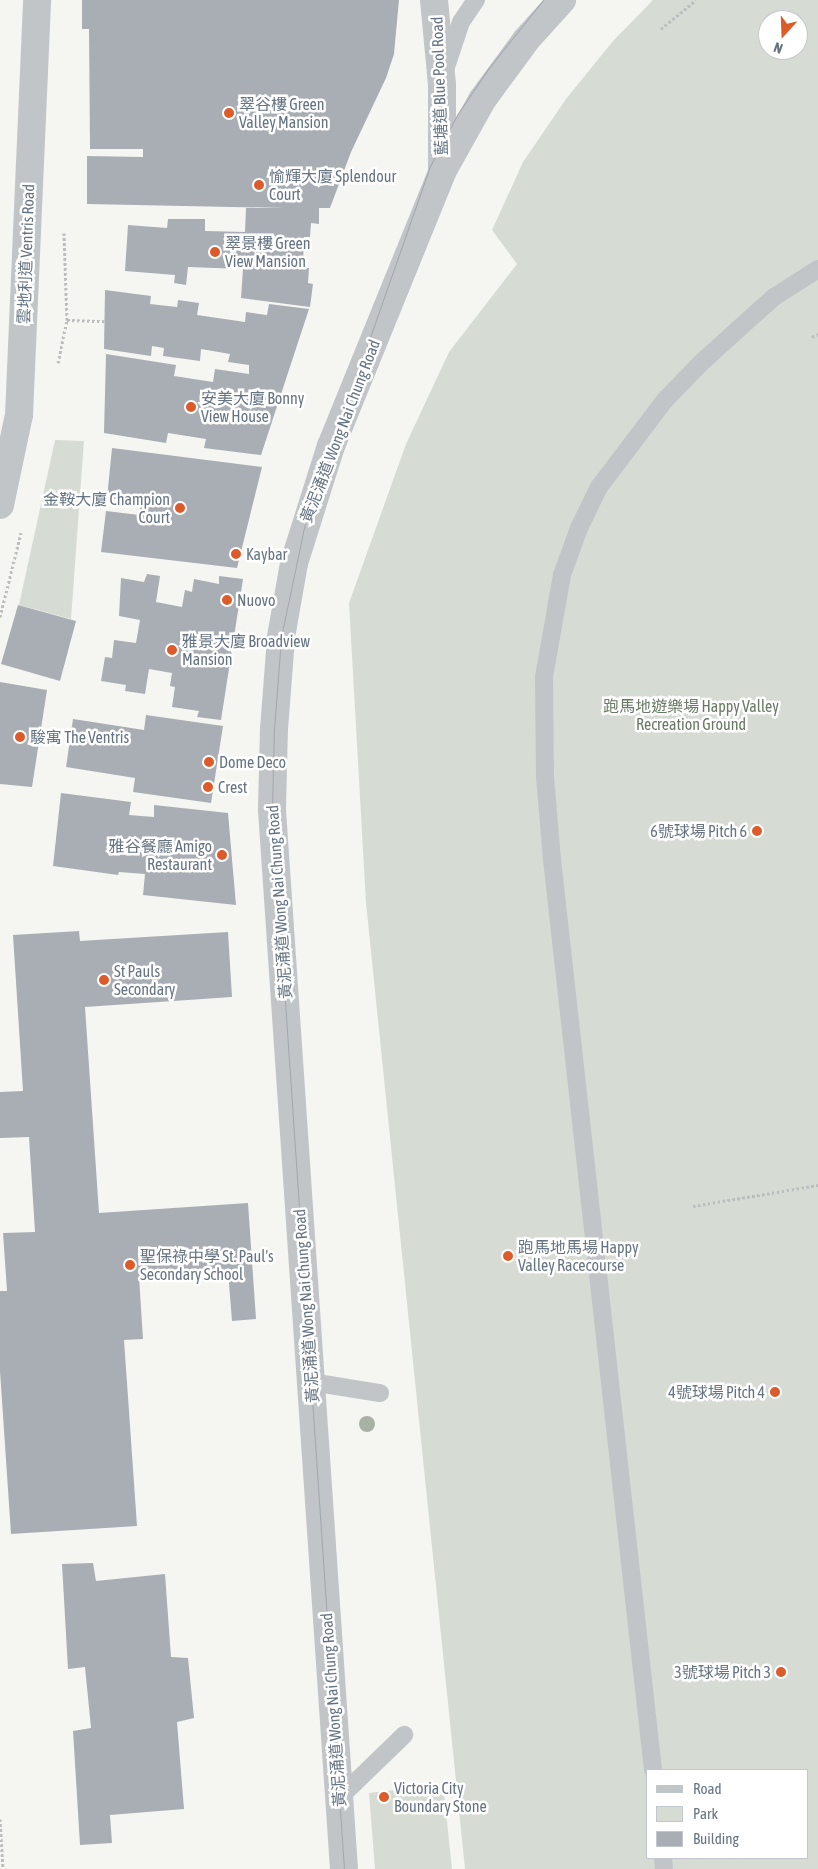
<!DOCTYPE html>
<meta charset="utf-8">
<style>
body{margin:0}
#map{position:relative;width:818px;height:1869px;overflow:hidden;background:#f5f6f2;font-family:"Asap Condensed","Noto Sans TC",sans-serif}
div>[style]{position:absolute}
[style*='--x']{left:calc(var(--x)*1px);top:calc(var(--y)*1px);width:calc(var(--w)*1px);rotate:calc(var(--a)*1deg)}
.green>*{inset:0;background:#d6dcd3}
.building>*{inset:0;background:#a8aeb4}
.path>*{height:3px;margin-top:-1.5px;transform-origin:0;background:repeating-linear-gradient(90deg,#bbbdbf 0 2.5px,transparent 0 5px)}
.service>*{height:18px;margin:-9px;padding:0 9px;transform-origin:9px;border-radius:9px;background:#c1c5c8}
.minor>*{height:28px;margin:-14px;padding:0 14px;transform-origin:14px;border-radius:14px;background:#c1c5c8}
.tertiary>*{height:28px;margin:-14px;padding:0 14px;transform-origin:14px;border-radius:14px;background:#c1c5c8}
.tram>*{height:1px;margin:-0.5px;padding:0 0.5px;transform-origin:0.5px;border-radius:0.5px;background:#a2a7ad}
.trees>*{width:16px;height:16px;margin:-8px;border-radius:50%;background:#a7b2a4}
.dots>*{width:14px;height:14px;translate:-50% -50%;box-sizing:border-box;border:2px solid #fff;border-radius:50%}
span{translate:-50% -50%;white-space:nowrap;text-align:center;line-height:1.15;-webkit-text-stroke:5px #fff;paint-order:stroke}
.street-label{font-size:16px;color:#667482}
.poi-label{font-size:16px;color:#667482}
.left{translate:0 -50%;text-align:left}
.right{translate:-100% -50%;text-align:right}
.park-label{font-size:16px;color:#687a64}
.legend{position:absolute;left:646px;top:1769px;width:162px;height:90px;box-sizing:border-box;background:#fff;border:1px solid #c2c7cd;margin:0;padding:6px 9px;list-style:none;font-size:15px;color:#667482}
.legend li{display:flex;align-items:center;gap:10px;height:25px}
.legend b{width:25px;border:1px solid #c2c7cd}
.north{position:absolute;left:758px;top:10px;width:50px;height:50px;box-sizing:border-box;background:#fff;border:1px solid #c2c7cd;border-radius:50%;rotate:200deg;font-size:14px;font-weight:700;line-height:20px;text-align:center;color:#667482}
.north::after{content:'';display:block;margin:auto;width:18px;height:22px;background:#dd5b2b;clip-path:polygon(50% 0,100% 100%,50% 72%,0 100%)}
</style>
<div id="map">
<div class="green">
<i style="clip-path:polygon(evenodd,653px 0,818px 0,818px 1869px,465px 1869px,366px 903px,349px 603px,406px 444px,449px 352px,517px 264px,492px 230px,523px 162px,566px 99px,613px 41px,653px 0,768px 20px,798px 20px,798px 50px,768px 50px,768px 20px,653px 0,647px 1770px,807px 1770px,807px 1858px,647px 1858px,647px 1770px)"></i>
<i style="clip-path:polygon(55px 440px,84px 441px,71px 619px,19px 605px)"></i>
<i style="clip-path:polygon(443px 1784px,452px 1869px,375px 1869px,369px 1793px)"></i>
</div>
<div class="building">
<i style="clip-path:polygon(82px 0,399px 0,394px 54px,386px 78px,351px 152px,330px 208px,319px 208px,319px 224px,311px 223px,310px 237px,304px 237px,303px 268px,309px 268px,308px 283px,313px 284px,310px 307px,241px 298px,243px 269px,188px 267px,186px 285px,174px 283px,175px 275px,125px 271px,128px 225px,167px 228px,168px 219px,205px 219px,205px 231px,245px 232px,246px 208px,285px 208px,87px 204px,87px 156px,143px 157px,143px 149px,90px 149px,89px 29px,82px 29px)"></i>
<i style="clip-path:polygon(105px 290px,151px 296px,150px 304px,177px 307px,178px 300px,199px 303px,197px 315px,245px 322px,246px 312px,267px 315px,269px 304px,309px 309px,261px 455px,204px 448px,206px 439px,168px 433px,166px 443px,104px 433px,106px 354px,176px 365px,174px 376px,213px 382px,215px 369px,249px 374px,249px 365px,228px 362px,230px 354px,201px 349px,200px 361px,163px 356px,164px 348px,152px 346px,151px 356px,104px 349px)"></i>
<i style="clip-path:polygon(112px 448px,262px 467px,237px 568px,101px 552px,106px 511px,139px 515px,141px 503px,107px 498px)"></i>
<i style="clip-path:polygon(147px 574px,160px 576px,156px 602px,182px 607px,185px 590px,192px 592px,194px 579px,219px 584px,219px 576px,243px 579px,221px 720px,197px 717px,199px 711px,172px 707px,175px 687px,170px 686px,172px 673px,149px 669px,145px 694px,125px 691px,126px 685px,101px 681px,105px 657px,112px 658px,114px 640px,136px 643px,140px 620px,119px 616px,121px 578px,144px 582px)"></i>
<i style="clip-path:polygon(18px 605px,76px 621px,60px 681px,1px 664px)"></i>
<i style="clip-path:polygon(0 682px,47px 690px,32px 787px,0 784px)"></i>
<i style="clip-path:polygon(146px 715px,223px 726px,211px 803px,133px 792px,135px 778px,66px 767px,73px 719px,144px 730px)"></i>
<i style="clip-path:polygon(61px 793px,131px 802px,129px 815px,154px 817px,154px 805px,228px 813px,236px 905px,143px 895px,145px 874px,119px 872px,118px 875px,53px 866px)"></i>
<i style="clip-path:polygon(79px 931px,80px 941px,228px 932px,232px 997px,85px 1007px,99px 1213px,248px 1203px,256px 1319px,232px 1321px,228px 1271px,139px 1277px,143px 1339px,124px 1340px,137px 1526px,11px 1534px,0 1371px,0 1291px,7px 1291px,3px 1233px,35px 1232px,29px 1137px,0 1138px,0 1092px,23px 1091px,13px 935px)"></i>
<i style="clip-path:polygon(93px 1563px,96px 1581px,165px 1574px,171px 1657px,188px 1658px,194px 1718px,177px 1722px,184px 1809px,110px 1815px,112px 1843px,80px 1845px,73px 1731px,91px 1728px,85px 1667px,68px 1669px,62px 1564px)"></i>
</div>
<div class="path">
<i style="--x:661;--y:29;--w:45;--a:-39.6"></i>
<i style="--x:67;--y:320;--w:38;--a:2"></i>
<i style="--x:812;--y:337;--w:7;--a:-27"></i>
<i style="--x:58;--y:363;--w:44;--a:-78.2"></i>
<i style="--x:67;--y:320;--w:87;--a:-92"></i>
<i style="--x:0;--y:617;--w:87;--a:-76"></i>
<i style="--x:693;--y:1206;--w:127;--a:-9.5"></i>
<i style="--x:0;--y:1819;--w:50;--a:86.6"></i>
</div>
<div class="service">
<i style="--x:446;--y:67;--w:47;--a:-71.6"></i>
<i style="--x:461;--y:22;--w:27;--a:-56"></i>
<i style="--x:311;--y:1382;--w:70;--a:9.1"></i>
<i style="--x:653;--y:1770;--w:917;--a:-96.33"></i>
<i style="--x:552;--y:859;--w:82;--a:-94.9"></i>
<i style="--x:545;--y:777;--w:100;--a:-90.6"></i>
<i style="--x:544;--y:677;--w:104;--a:-80"></i>
<i style="--x:562;--y:575;--w:50;--a:-70.1"></i>
<i style="--x:579;--y:528;--w:46;--a:-64"></i>
<i style="--x:599;--y:487;--w:109;--a:-52.8"></i>
<i style="--x:665;--y:400;--w:53;--a:-45.8"></i>
<i style="--x:702;--y:362;--w:97;--a:-42.1"></i>
<i style="--x:774;--y:297;--w:52;--a:-32.5"></i>
<i style="--x:339;--y:1798;--w:91;--a:-44.1"></i>
<i style="--x:663;--y:1858;--w:11;--a:85"></i>
</div>
<div class="minor">
<i style="--x:434;--y:0;--w:85;--a:84.6"></i>
<i style="--x:442;--y:85;--w:87;--a:90"></i>
<i style="--x:0;--y:505;--w:92;--a:-78.1"></i>
<i style="--x:19;--y:415;--w:415;--a:-87.5"></i>
</div>
<div class="tertiary">
<i style="--x:344;--y:1869;--w:1062;--a:-93.89"></i>
<i style="--x:272;--y:809;--w:80;--a:-88.6"></i>
<i style="--x:274;--y:729;--w:92;--a:-85.6"></i>
<i style="--x:281;--y:637;--w:75;--a:-80"></i>
<i style="--x:294;--y:563;--w:123;--a:-72.5"></i>
<i style="--x:331;--y:446;--w:296;--a:-67.9"></i>
<i style="--x:442;--y:172;--w:82;--a:-60.9"></i>
<i style="--x:482;--y:100;--w:74;--a:-53.7"></i>
<i style="--x:526;--y:40;--w:54;--a:-48"></i>
</div>
<div class="tram">
<i style="--x:344;--y:1869;--w:1062;--a:-93.89"></i>
<i style="--x:272;--y:809;--w:80;--a:-88.6"></i>
<i style="--x:274;--y:729;--w:92;--a:-85.6"></i>
<i style="--x:281;--y:637;--w:116;--a:-78.1"></i>
<i style="--x:305;--y:523;--w:378;--a:-70.7"></i>
<i style="--x:430;--y:166;--w:58;--a:-62.1"></i>
<i style="--x:457;--y:115;--w:55;--a:-56"></i>
<i style="--x:488;--y:69;--w:88;--a:-51.4"></i>
</div>
<div class="trees">
<i style="left:367px;top:1424px"></i>
</div>
<div class="dots">
<i style="left:229px;top:113px;background:#dd5b2b"></i>
<i style="left:259px;top:185px;background:#dd5b2b"></i>
<i style="left:215px;top:252px;background:#dd5b2b"></i>
<i style="left:191px;top:407px;background:#dd5b2b"></i>
<i style="left:180px;top:508px;background:#dd5b2b"></i>
<i style="left:236px;top:554px;background:#dd5b2b"></i>
<i style="left:227px;top:600px;background:#dd5b2b"></i>
<i style="left:172px;top:650px;background:#dd5b2b"></i>
<i style="left:20px;top:737px;background:#dd5b2b"></i>
<i style="left:209px;top:762px;background:#dd5b2b"></i>
<i style="left:208px;top:787px;background:#dd5b2b"></i>
<i style="left:757px;top:831px;background:#dd5b2b"></i>
<i style="left:222px;top:855px;background:#dd5b2b"></i>
<i style="left:104px;top:980px;background:#dd5b2b"></i>
<i style="left:508px;top:1256px;background:#dd5b2b"></i>
<i style="left:130px;top:1265px;background:#dd5b2b"></i>
<i style="left:775px;top:1392px;background:#dd5b2b"></i>
<i style="left:781px;top:1672px;background:#dd5b2b"></i>
<i style="left:384px;top:1797px;background:#dd5b2b"></i>
</div>
<div class="street-label">
<span style="left:439px;top:86px;rotate:-92deg">藍塘道 Blue Pool Road</span>
<span style="left:26px;top:254px;rotate:-88deg">雲地利道 Ventris Road</span>
<span style="left:340px;top:431px;rotate:-69deg">黃泥涌道 Wong Nai Chung Road</span>
<span style="left:279px;top:902px;rotate:-94deg">黃泥涌道 Wong Nai Chung Road</span>
<span style="left:306px;top:1306px;rotate:-94deg">黃泥涌道 Wong Nai Chung Road</span>
<span style="left:333px;top:1710px;rotate:-94deg">黃泥涌道 Wong Nai Chung Road</span>
</div>
<div class="poi-label">
<span class="left" style="left:239px;top:113px">翠谷樓 Green<br>Valley Mansion</span>
<span class="left" style="left:269px;top:185px">愉輝大廈 Splendour<br>Court</span>
<span class="left" style="left:225px;top:252px">翠景樓 Green<br>View Mansion</span>
<span class="left" style="left:201px;top:407px">安美大廈 Bonny<br>View House</span>
<span class="right" style="left:170px;top:508px">金鞍大廈 Champion<br>Court</span>
<span class="left" style="left:246px;top:554px">Kaybar</span>
<span class="left" style="left:237px;top:600px">Nuovo</span>
<span class="left" style="left:182px;top:650px">雅景大廈 Broadview<br>Mansion</span>
<span class="left" style="left:30px;top:737px">駿寓 The Ventris</span>
<span class="left" style="left:219px;top:762px">Dome Deco</span>
<span class="left" style="left:218px;top:787px">Crest</span>
<span class="right" style="left:747px;top:831px">6號球場 Pitch 6</span>
<span class="right" style="left:212px;top:855px">雅谷餐廳 Amigo<br>Restaurant</span>
<span class="left" style="left:114px;top:980px">St Pauls<br>Secondary</span>
<span class="left" style="left:518px;top:1256px">跑馬地馬場 Happy<br>Valley Racecourse</span>
<span class="left" style="left:140px;top:1265px">聖保祿中學 St. Paul's<br>Secondary School</span>
<span class="right" style="left:765px;top:1392px">4號球場 Pitch 4</span>
<span class="right" style="left:771px;top:1672px">3號球場 Pitch 3</span>
<span class="left" style="left:394px;top:1797px">Victoria City<br>Boundary Stone</span>
</div>
<div class="park-label">
<span style="left:691px;top:715px">跑馬地遊樂場 Happy Valley<br>Recreation Ground</span>
</div>
<ul class="legend">
<li><b style="height:6px;background:#c1c5c8"></b>Road</li>
<li><b style="height:14px;background:#d6dcd3"></b>Park</li>
<li><b style="height:14px;background:#a8aeb4"></b>Building</li>
</ul>
<div class="north">N</div>
</div>
